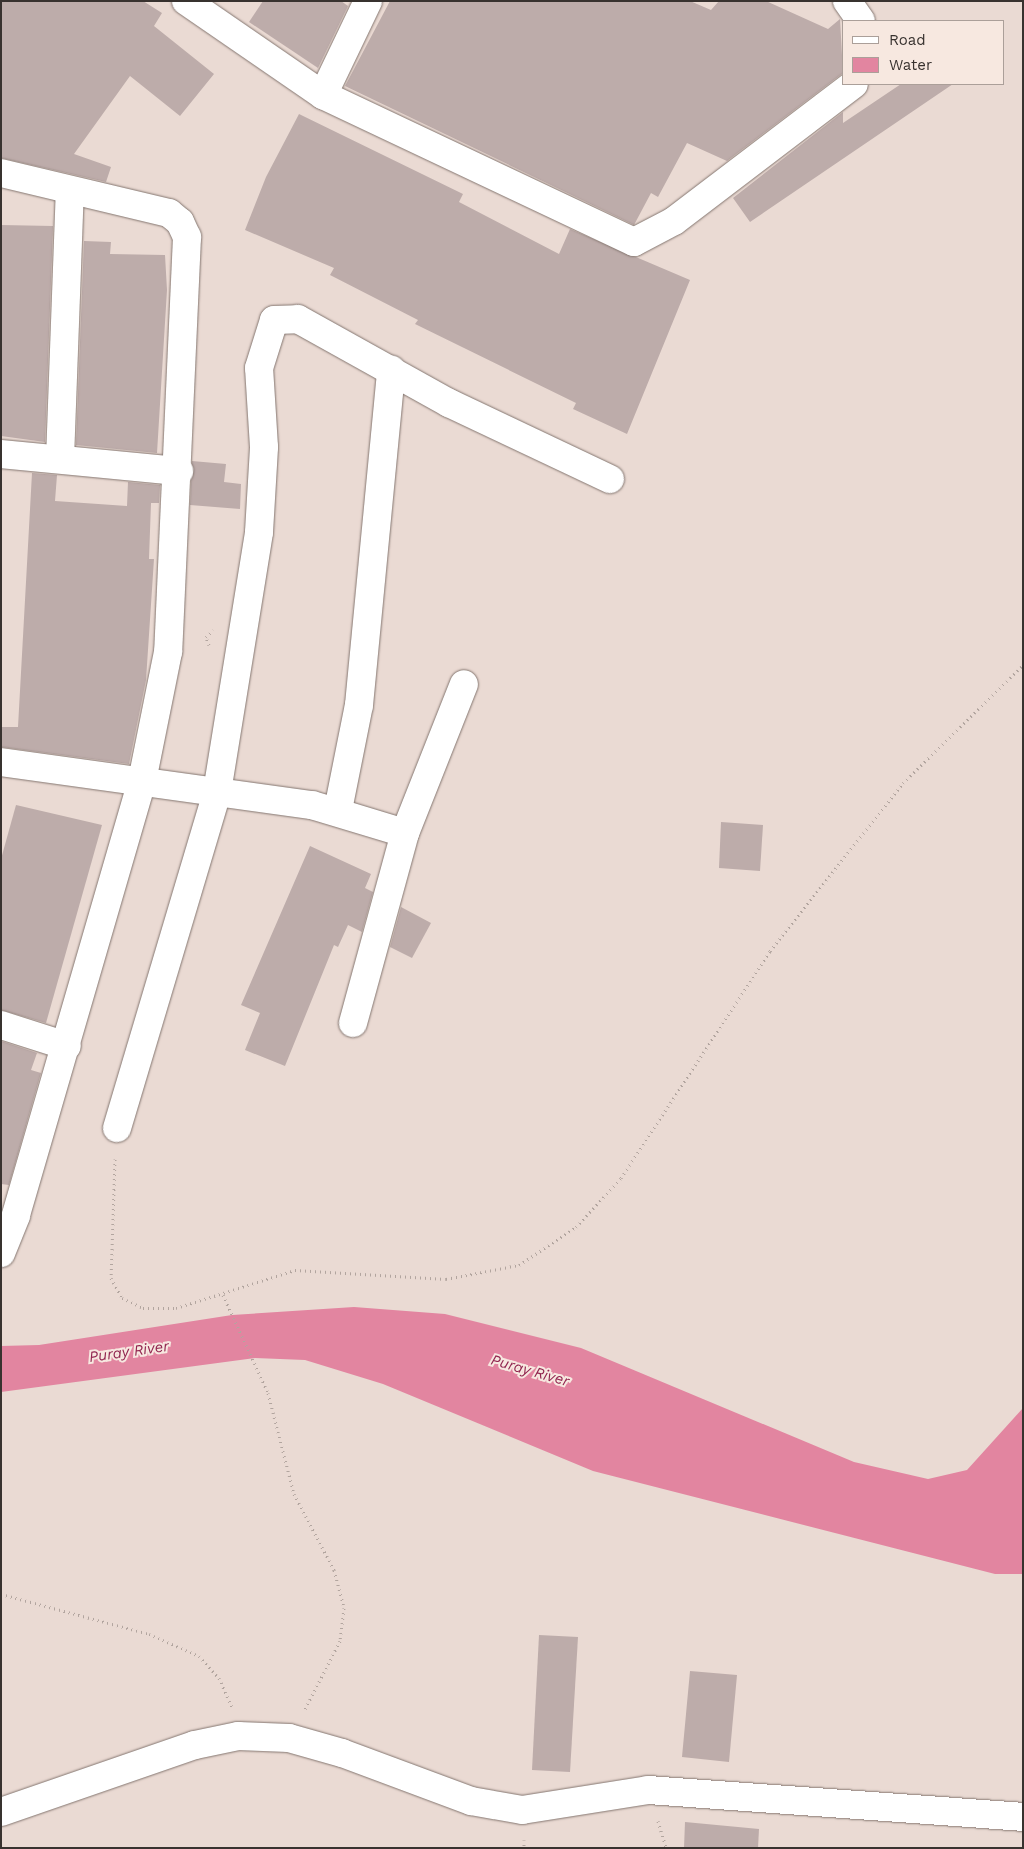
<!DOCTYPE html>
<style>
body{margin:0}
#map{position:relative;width:1024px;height:1849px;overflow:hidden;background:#eadad3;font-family:"Work Sans",sans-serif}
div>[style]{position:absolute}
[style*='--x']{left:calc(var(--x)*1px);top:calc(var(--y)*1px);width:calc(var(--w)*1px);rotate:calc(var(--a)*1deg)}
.water>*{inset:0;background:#e285a0}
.building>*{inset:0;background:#bdacaa}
.path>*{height:3px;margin-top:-1.5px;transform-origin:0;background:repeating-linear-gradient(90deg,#b2a59f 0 1px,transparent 0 5px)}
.roads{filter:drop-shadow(0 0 1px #847670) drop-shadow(0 0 1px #847670)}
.minor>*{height:28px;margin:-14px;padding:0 14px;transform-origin:14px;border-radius:14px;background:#fff}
span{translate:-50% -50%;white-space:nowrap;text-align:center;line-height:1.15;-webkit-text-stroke:4px #f7e8e0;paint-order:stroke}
.water-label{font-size:15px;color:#91254f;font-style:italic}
.frame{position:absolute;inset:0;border:2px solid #38322f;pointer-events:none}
.legend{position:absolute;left:842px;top:20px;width:162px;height:65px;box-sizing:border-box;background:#f7e8e0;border:1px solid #ab9f99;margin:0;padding:6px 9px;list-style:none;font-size:15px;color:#38322f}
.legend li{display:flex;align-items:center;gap:10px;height:25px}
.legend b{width:25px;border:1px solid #ab9f99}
</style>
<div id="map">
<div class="water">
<i style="clip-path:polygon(354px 1307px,445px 1314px,581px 1348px,854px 1462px,928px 1479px,967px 1470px,1023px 1408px,1023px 1574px,995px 1574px,593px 1471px,383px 1384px,305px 1360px,255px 1358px,1px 1392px,1px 1346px,39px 1345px,232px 1315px)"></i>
</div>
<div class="building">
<i style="clip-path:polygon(1px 1px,143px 1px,162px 13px,154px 26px,214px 74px,180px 116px,130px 76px,74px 154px,111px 167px,106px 182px,1px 158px)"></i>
<i style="clip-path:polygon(263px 1px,341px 1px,348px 6px,318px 68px,249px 22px)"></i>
<i style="clip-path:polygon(390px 1px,690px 1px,711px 10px,719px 1px,766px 1px,828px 29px,840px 19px,843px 73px,727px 161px,687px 143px,658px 197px,651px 193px,634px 225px,345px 86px)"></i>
<i style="clip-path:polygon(901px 84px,953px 84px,750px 222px,733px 198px,843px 112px,843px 123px)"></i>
<i style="clip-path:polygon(299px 114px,463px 194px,459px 202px,559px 254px,570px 229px,690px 280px,627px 434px,573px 409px,576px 403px,415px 324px,418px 320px,330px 275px,334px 268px,245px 230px,266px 177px)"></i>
<i style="clip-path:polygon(1px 225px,53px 226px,45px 442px,1px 436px)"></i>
<i style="clip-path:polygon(84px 241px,111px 242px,110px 254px,165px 255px,167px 290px,157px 453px,76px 445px)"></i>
<i style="clip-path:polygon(192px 461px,226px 464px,224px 482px,241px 484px,240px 509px,190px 505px)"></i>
<i style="clip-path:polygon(32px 473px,57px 475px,55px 501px,127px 506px,128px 482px,160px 485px,159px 503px,151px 503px,149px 559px,154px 559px,146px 680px,129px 764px,1px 747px,1px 727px,18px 727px)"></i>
<i style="clip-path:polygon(16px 805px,102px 825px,46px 1023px,1px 1010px,1px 859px)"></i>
<i style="clip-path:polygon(721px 822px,763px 825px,760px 871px,719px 868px)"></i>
<i style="clip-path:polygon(310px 846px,371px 874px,365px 888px,373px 892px,362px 932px,348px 925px,338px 947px,334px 945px,285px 1066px,245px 1050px,260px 1013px,241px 1005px)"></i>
<i style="clip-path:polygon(401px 907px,431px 923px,412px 958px,390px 947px)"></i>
<i style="clip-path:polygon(1px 1041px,37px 1053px,31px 1070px,41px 1073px,9px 1185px,1px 1184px)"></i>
<i style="clip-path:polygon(539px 1635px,578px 1637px,570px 1772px,532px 1770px)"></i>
<i style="clip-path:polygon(690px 1671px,737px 1675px,729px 1762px,682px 1757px)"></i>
<i style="clip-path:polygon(685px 1822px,759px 1829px,758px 1848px,684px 1848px)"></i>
</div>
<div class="path">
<i style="--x:209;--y:645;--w:9;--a:-111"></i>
<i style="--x:206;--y:637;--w:10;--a:-45"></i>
<i style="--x:115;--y:1159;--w:119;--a:91.9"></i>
<i style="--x:111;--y:1278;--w:23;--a:61"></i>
<i style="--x:122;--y:1298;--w:23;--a:25"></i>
<i style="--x:143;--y:1308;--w:33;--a:0"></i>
<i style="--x:176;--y:1308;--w:125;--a:-17.7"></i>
<i style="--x:295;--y:1270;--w:151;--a:3.4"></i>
<i style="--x:446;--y:1279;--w:74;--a:-10.9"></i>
<i style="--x:519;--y:1265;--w:69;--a:-33.7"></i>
<i style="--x:576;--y:1227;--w:67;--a:-47.4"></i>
<i style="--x:621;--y:1178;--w:272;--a:-56.7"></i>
<i style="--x:770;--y:951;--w:214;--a:-51.6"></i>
<i style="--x:903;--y:783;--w:168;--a:-44.5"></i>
<i style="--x:223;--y:1295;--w:108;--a:65.3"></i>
<i style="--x:268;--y:1393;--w:104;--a:75.6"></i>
<i style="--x:294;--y:1494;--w:86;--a:62.2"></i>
<i style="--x:334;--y:1570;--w:39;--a:75"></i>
<i style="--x:344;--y:1608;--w:33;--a:97"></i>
<i style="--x:340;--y:1641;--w:79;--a:117.2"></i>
<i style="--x:1;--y:1594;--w:153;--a:15.1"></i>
<i style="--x:149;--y:1634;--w:55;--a:23.7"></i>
<i style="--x:199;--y:1656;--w:30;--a:48"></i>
<i style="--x:219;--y:1678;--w:32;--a:66"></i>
<i style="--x:658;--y:1821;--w:28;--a:73"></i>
<i style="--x:524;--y:1840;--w:8;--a:90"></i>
</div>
<div class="roads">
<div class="minor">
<i style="--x:186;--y:1;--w:166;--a:34.5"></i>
<i style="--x:323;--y:95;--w:344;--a:25.3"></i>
<i style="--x:634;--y:242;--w:45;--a:-27.7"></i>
<i style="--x:674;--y:221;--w:226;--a:-37.3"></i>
<i style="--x:847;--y:1;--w:24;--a:55"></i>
<i style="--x:323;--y:95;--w:104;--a:-64.4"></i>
<i style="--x:1;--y:173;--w:173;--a:13.4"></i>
<i style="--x:169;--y:213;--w:14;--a:39"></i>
<i style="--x:180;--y:222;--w:17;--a:65"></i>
<i style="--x:187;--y:237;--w:415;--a:92.6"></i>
<i style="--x:168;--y:652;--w:132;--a:101.4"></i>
<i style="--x:142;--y:781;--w:453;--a:106.2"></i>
<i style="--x:16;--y:1216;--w:40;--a:112"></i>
<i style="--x:1;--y:454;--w:179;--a:5.5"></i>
<i style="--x:60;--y:459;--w:267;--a:-87.9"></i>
<i style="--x:1;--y:762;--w:314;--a:7.9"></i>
<i style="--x:312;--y:805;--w:97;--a:16.8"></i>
<i style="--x:405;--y:833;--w:160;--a:-68.4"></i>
<i style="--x:338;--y:810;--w:107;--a:-78.7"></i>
<i style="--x:359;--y:705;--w:337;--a:-84.5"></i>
<i style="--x:353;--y:1023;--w:197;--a:-74.7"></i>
<i style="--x:1;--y:1025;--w:69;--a:17.7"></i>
<i style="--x:117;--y:1128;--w:351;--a:-73.4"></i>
<i style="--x:217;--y:792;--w:263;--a:-80.8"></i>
<i style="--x:259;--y:532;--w:85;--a:-86.6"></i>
<i style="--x:264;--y:447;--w:79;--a:-93.6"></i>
<i style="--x:259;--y:368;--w:50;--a:-72.6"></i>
<i style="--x:274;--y:320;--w:24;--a:-2"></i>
<i style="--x:298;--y:319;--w:173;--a:29.1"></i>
<i style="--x:449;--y:403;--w:178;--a:25.3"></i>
<i style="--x:1;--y:1812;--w:205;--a:-19.1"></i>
<i style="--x:195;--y:1745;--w:44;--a:-11.8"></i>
<i style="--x:238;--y:1736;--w:51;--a:2.2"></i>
<i style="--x:289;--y:1738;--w:55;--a:15.8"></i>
<i style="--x:342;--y:1753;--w:138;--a:20.4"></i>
<i style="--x:471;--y:1801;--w:52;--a:10"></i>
<i style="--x:522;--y:1810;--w:128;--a:-9"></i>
<i style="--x:648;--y:1790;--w:376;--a:4.1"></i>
</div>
</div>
<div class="water-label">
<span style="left:129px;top:1352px;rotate:-8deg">Puray River</span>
<span style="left:530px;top:1371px;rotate:16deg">Puray River</span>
</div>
<div class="frame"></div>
<ul class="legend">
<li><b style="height:6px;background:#fff"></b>Road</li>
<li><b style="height:14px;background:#e285a0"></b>Water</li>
</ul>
</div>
